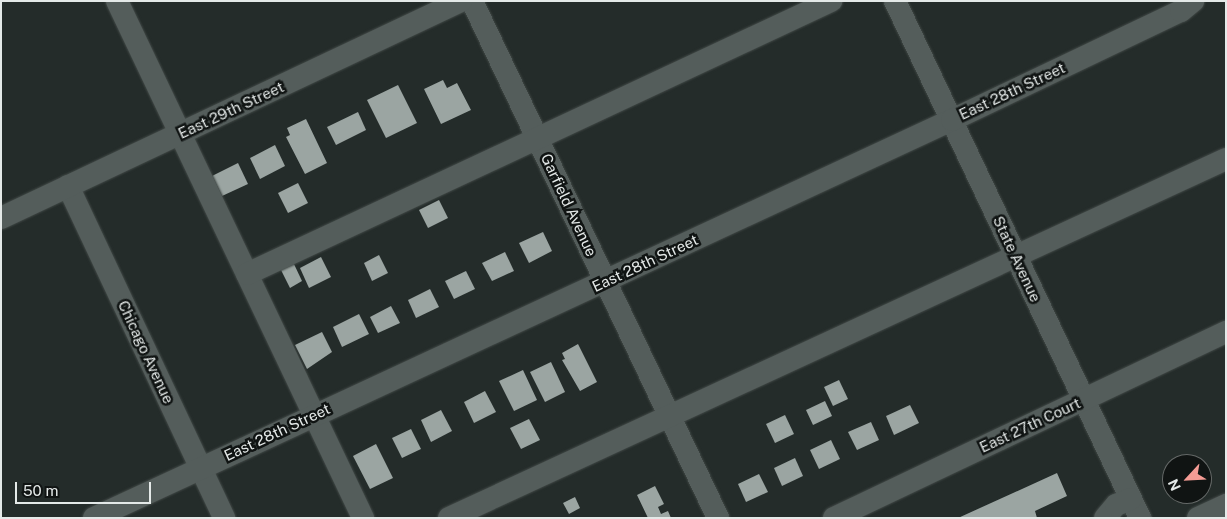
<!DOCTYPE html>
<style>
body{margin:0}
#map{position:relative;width:1227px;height:519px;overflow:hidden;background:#242c2a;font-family:"Public Sans",sans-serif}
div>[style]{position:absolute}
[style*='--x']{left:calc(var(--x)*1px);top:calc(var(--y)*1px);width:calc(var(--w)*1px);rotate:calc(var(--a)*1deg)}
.building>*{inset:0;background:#9ba5a2}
.roads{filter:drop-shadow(0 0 1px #414846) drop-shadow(0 0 1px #414846)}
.minor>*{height:22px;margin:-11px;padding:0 11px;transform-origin:11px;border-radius:11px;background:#545d5b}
span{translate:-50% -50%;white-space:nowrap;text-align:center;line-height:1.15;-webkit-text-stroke:5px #101413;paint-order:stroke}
.street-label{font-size:15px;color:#e4e9e8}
.frame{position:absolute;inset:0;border:2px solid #e4e9e8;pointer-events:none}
.north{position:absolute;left:1162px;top:454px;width:50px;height:50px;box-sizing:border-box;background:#101413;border:1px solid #656968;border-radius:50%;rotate:245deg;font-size:14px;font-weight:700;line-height:20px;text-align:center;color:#e4e9e8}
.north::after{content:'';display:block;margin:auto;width:18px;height:22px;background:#f59c95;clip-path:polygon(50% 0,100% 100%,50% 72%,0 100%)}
.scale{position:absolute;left:15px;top:482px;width:136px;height:22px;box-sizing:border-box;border:2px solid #e4e9e8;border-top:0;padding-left:6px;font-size:15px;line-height:18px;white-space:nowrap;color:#e4e9e8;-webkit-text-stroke:4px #101413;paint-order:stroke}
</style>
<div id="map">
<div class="building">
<i style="clip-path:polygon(443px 80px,447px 88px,457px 83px,471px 110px,441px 124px,424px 89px)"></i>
<i style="clip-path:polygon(398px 85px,417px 123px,386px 138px,367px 100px)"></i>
<i style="clip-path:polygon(358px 112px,366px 130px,336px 145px,327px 127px)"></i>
<i style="clip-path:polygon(306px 119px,327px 163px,305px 174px,286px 137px,290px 135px,287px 128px)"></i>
<i style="clip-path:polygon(275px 145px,285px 166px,260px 179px,250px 158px)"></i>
<i style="clip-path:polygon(238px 163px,248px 184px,222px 196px,212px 176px)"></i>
<i style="clip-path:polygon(298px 183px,308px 203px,288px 213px,278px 193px)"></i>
<i style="clip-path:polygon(439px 200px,448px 218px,428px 228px,419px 210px)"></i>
<i style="clip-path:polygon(543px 232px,552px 251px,529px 263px,519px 243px)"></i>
<i style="clip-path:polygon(505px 252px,514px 271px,492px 281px,482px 263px)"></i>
<i style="clip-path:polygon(379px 255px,388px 273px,372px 281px,364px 263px)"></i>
<i style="clip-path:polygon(321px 257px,331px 277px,309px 288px,300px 268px)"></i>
<i style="clip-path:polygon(293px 262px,302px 281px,290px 288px,280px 268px)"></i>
<i style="clip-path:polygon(466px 271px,475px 289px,454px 299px,445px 281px)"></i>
<i style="clip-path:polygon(430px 289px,439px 307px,416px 318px,408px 300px)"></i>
<i style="clip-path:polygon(391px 306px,400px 323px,378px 333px,370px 317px)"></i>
<i style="clip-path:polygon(359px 314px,369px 334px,342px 347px,333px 327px)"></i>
<i style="clip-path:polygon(322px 332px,332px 352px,307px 369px,295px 345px)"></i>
<i style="clip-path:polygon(578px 344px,597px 382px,580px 391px,562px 360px,565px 359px,562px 353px)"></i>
<i style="clip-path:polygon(551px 362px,565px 392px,545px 402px,530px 372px)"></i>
<i style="clip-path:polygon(523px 370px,537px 400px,514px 411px,499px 381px)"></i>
<i style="clip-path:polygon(839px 380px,848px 399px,833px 406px,824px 387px)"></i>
<i style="clip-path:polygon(485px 391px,496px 412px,474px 423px,464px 402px)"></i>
<i style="clip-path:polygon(825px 401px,832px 416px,813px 425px,806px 410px)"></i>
<i style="clip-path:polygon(910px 405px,919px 423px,894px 435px,886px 416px)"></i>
<i style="clip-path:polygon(441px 410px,452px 431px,431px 442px,421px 420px)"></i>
<i style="clip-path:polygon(785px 415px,794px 434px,775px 443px,766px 424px)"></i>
<i style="clip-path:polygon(529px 419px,540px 440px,521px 449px,510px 428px)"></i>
<i style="clip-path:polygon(871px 422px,879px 440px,857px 450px,848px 432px)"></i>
<i style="clip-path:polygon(411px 429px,421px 449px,402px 458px,392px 438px)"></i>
<i style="clip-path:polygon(831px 440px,840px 459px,819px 469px,810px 450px)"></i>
<i style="clip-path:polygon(376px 444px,393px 478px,370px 489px,353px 456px)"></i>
<i style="clip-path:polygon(795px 458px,803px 476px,782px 486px,774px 468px)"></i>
<i style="clip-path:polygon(1057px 473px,1067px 496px,1035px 511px,1037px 518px,958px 518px)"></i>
<i style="clip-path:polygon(759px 474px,768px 492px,746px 502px,738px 484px)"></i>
<i style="clip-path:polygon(655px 486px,664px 504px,658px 507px,661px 514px,668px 511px,671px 518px,648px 518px,637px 495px)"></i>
<i style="clip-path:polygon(575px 497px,580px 508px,569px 514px,563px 503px)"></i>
</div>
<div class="roads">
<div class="minor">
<i style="--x:117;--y:1;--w:573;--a:64.55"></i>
<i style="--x:472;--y:1;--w:573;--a:64.55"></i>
<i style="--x:895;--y:1;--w:572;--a:64.64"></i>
<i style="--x:68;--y:186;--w:367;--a:64.8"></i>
<i style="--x:1;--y:218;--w:509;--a:-25.26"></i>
<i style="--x:247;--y:274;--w:645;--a:-25.05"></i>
<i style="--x:94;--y:518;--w:946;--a:-24.89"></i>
<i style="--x:952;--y:120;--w:254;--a:-25.5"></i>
<i style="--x:1181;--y:11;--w:16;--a:-40"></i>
<i style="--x:449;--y:518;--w:856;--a:-24.8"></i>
<i style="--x:834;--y:518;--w:434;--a:-25.4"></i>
<i style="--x:1105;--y:518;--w:17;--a:-50"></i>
<i style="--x:1116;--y:505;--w:16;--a:-22"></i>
<i style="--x:1198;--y:518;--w:31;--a:-25"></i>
</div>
</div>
<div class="street-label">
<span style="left:1012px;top:91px;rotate:-25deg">East 28th Street</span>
<span style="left:231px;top:110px;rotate:-25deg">East 29th Street</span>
<span style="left:569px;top:205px;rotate:65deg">Garfield Avenue</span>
<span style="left:1017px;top:259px;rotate:65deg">State Avenue</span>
<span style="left:645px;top:263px;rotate:-25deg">East 28th Street</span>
<span style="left:146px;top:352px;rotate:65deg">Chicago Avenue</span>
<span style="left:1030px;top:425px;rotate:-25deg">East 27th Court</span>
<span style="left:277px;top:432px;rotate:-25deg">East 28th Street</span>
</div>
<div class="frame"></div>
<div class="north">N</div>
<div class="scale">50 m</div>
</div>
